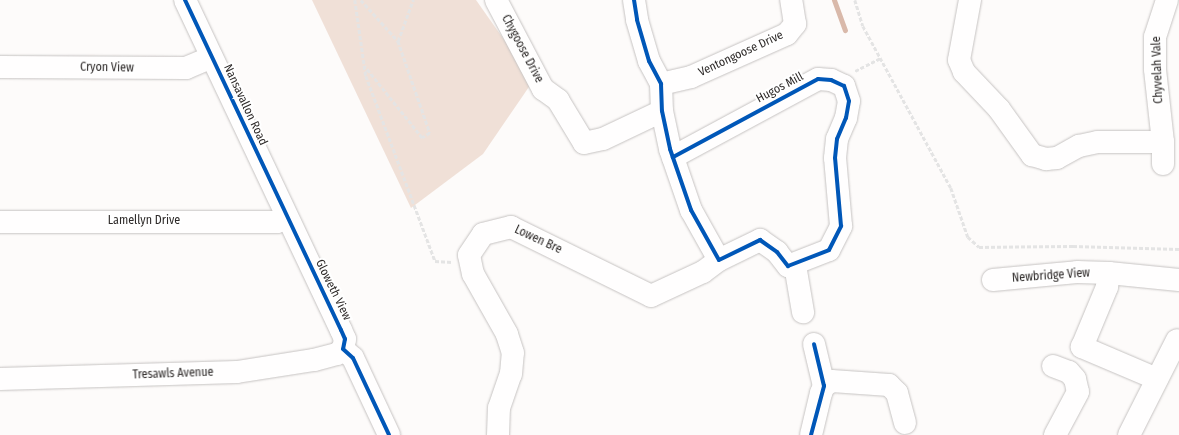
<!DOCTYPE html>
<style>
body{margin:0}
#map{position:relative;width:1179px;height:435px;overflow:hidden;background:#fdfbfa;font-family:"Fira Sans Condensed",sans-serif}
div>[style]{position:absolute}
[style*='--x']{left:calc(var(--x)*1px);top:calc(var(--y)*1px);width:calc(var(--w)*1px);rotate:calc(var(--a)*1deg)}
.green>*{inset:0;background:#f0e0d7}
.stream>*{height:5px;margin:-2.5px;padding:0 2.5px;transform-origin:2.5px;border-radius:2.5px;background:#d9b9aa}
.path>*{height:2.5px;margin-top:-1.25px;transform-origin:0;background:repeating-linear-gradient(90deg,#e4e4e4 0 4px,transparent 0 6px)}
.roads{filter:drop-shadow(0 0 1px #c6c3c2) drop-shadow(0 0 1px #c6c3c2)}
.minor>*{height:22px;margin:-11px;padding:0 11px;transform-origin:11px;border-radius:11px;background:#fffefe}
.cycleway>*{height:4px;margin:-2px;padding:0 2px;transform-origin:2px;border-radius:2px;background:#0057b8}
span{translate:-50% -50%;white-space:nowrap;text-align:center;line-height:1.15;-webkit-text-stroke:4px #fff;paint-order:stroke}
.street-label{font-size:12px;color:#2e2a29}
</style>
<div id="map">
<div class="green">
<i style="clip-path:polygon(312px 0,476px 0,533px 81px,483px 154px,411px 208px)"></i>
</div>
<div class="stream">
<i style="--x:834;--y:0;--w:32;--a:70"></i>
</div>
<div class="path">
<i style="--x:355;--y:0;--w:77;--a:81.8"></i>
<i style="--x:366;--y:76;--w:197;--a:69.5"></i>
<i style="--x:435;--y:261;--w:17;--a:3"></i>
<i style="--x:361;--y:0;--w:55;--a:47.9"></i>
<i style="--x:398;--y:41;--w:97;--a:70.8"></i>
<i style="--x:430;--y:133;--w:9;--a:148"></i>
<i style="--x:422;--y:138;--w:91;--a:-128.8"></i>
<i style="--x:855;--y:0;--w:27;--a:73"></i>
<i style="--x:863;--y:26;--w:184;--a:61.5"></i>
<i style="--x:951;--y:188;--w:52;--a:70.9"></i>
<i style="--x:968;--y:237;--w:15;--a:42"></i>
<i style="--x:979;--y:247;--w:94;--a:-0.6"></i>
<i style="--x:1073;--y:246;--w:106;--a:1.6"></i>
<i style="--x:398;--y:41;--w:44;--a:-69.9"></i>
<i style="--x:855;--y:71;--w:29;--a:-27"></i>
</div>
<div class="roads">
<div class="minor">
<i style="--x:185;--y:0;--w:365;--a:64.7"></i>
<i style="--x:341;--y:330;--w:10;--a:66"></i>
<i style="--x:345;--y:339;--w:10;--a:101"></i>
<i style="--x:343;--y:349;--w:13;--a:42"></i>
<i style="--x:353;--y:358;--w:85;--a:64.9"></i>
<i style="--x:496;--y:0;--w:101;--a:62.2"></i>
<i style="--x:543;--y:89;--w:19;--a:36"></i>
<i style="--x:558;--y:100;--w:50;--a:58.8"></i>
<i style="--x:584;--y:143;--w:19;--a:-12"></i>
<i style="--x:603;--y:139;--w:65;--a:-25.4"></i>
<i style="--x:634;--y:0;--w:20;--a:81"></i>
<i style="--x:637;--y:20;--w:43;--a:73.7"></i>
<i style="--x:649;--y:61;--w:26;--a:62"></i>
<i style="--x:661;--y:84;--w:27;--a:88"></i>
<i style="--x:662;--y:111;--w:39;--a:78"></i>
<i style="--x:670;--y:149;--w:65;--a:71"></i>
<i style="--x:691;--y:210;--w:57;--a:60.8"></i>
<i style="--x:719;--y:260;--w:46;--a:-26"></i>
<i style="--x:760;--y:240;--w:21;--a:35"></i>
<i style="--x:777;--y:252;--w:18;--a:52"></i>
<i style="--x:788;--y:266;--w:44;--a:-21.3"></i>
<i style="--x:829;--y:250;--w:27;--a:-63"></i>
<i style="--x:841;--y:226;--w:68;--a:-95"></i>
<i style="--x:835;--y:158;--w:19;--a:-84"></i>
<i style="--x:837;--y:139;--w:23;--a:-67"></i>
<i style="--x:846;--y:118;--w:17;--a:-80"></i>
<i style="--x:849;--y:101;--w:16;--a:-108"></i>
<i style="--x:844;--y:86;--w:14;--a:-155"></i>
<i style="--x:831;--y:80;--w:13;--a:-176"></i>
<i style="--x:818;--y:79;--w:165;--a:151.7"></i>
<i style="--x:970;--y:0;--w:61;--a:100.4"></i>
<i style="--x:959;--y:60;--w:13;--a:67"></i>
<i style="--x:964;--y:72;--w:51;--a:46.6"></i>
<i style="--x:999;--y:109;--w:57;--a:54.3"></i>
<i style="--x:1032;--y:155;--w:15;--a:16"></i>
<i style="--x:1046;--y:159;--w:11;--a:-5"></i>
<i style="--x:1057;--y:158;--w:25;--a:-29"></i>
<i style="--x:1079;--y:146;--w:19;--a:-12"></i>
<i style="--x:1098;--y:142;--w:65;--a:0"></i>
<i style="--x:1163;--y:142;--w:73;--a:-96.3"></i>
<i style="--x:1155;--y:69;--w:32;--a:-90"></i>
<i style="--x:1155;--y:37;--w:39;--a:-72"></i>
<i style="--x:0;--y:67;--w:186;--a:0.3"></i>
<i style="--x:186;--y:68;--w:28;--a:-23"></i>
<i style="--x:661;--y:84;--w:31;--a:-13"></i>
<i style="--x:691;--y:77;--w:105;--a:-24.1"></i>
<i style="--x:787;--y:34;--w:13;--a:-51"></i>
<i style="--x:795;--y:24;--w:24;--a:-99"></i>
<i style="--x:1163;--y:164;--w:22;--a:-90"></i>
<i style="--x:0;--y:222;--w:277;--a:0"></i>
<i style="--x:277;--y:222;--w:11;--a:-22"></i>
<i style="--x:795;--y:265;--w:48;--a:80.3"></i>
<i style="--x:993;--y:280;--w:84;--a:-5.4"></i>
<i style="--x:1077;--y:272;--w:32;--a:2"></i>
<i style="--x:814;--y:344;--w:43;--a:76.6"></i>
<i style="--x:1053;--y:366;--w:17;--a:21"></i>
<i style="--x:1069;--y:372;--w:9;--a:49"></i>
<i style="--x:1075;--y:379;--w:13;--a:77"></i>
<i style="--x:1078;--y:392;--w:49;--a:118.1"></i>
<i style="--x:0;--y:379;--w:237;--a:-1.7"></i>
<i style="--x:237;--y:372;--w:78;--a:-8.9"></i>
<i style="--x:314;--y:360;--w:24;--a:-15"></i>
<i style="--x:337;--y:354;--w:8;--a:-40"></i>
<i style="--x:1157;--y:379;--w:82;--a:-156.9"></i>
<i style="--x:1082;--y:347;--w:65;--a:-67.4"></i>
<i style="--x:1107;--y:287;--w:14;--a:-82"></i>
<i style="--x:1109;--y:273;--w:70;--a:5.7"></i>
<i style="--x:498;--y:435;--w:27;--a:-88"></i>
<i style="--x:499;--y:408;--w:36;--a:-71"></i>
<i style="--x:511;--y:374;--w:21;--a:-85"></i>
<i style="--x:513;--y:353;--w:20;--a:-108"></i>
<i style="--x:507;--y:334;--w:69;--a:-119.5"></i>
<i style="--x:473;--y:274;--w:19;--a:-102"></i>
<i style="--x:469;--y:255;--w:25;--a:-56"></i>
<i style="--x:483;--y:234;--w:29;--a:-14"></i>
<i style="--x:511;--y:227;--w:156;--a:26.2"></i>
<i style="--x:651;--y:296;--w:57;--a:-24.8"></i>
<i style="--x:703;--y:272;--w:20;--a:-37"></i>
<i style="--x:811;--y:435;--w:43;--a:-76.6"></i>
<i style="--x:821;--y:393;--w:8;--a:-67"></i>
<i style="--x:824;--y:386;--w:9;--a:-32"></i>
<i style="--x:832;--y:381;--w:57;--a:4"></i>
<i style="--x:889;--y:385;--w:11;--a:45"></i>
<i style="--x:897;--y:393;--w:31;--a:75"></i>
<i style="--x:1129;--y:435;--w:106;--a:-63.2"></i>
</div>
</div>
<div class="cycleway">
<i style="--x:185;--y:0;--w:365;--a:64.7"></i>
<i style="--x:341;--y:330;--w:10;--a:66"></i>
<i style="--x:345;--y:339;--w:10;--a:101"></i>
<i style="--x:343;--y:349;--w:13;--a:42"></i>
<i style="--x:353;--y:358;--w:85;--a:64.9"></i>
<i style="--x:634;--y:0;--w:20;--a:81"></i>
<i style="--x:637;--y:20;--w:43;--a:73.7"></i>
<i style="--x:649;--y:61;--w:26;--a:62"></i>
<i style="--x:661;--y:84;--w:27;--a:88"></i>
<i style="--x:662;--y:111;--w:39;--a:78"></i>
<i style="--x:670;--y:149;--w:65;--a:71"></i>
<i style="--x:691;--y:210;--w:57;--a:60.8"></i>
<i style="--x:719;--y:260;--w:46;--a:-26"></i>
<i style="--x:760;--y:240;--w:21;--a:35"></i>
<i style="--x:777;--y:252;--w:18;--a:52"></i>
<i style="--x:788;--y:266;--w:44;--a:-21.3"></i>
<i style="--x:829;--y:250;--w:27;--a:-63"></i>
<i style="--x:841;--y:226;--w:68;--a:-95"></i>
<i style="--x:835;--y:158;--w:19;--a:-84"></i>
<i style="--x:837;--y:139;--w:23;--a:-67"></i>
<i style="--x:846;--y:118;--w:17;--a:-80"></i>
<i style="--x:849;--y:101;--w:16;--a:-108"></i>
<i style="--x:844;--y:86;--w:14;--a:-155"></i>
<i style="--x:831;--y:80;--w:13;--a:-176"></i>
<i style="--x:818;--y:79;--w:165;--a:151.7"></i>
<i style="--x:811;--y:435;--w:51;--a:-75.1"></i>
<i style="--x:824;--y:386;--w:43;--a:-103.4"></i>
</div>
<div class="street-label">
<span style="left:522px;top:49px;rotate:62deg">Chygoose Drive</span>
<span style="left:741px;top:54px;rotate:-25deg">Ventongoose Drive</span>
<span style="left:107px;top:68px;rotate:1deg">Cryon View</span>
<span style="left:1158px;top:70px;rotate:-92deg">Chyvelah Vale</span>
<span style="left:780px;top:88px;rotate:-28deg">Hugos Mill</span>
<span style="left:245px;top:105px;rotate:65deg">Nansavallon Road</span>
<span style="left:144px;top:221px">Lamellyn Drive</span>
<span style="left:538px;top:240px;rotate:25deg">Lowen Bre</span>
<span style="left:1051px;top:276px;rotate:-4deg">Newbridge View</span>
<span style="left:333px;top:290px;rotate:64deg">Gloweth View</span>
<span style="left:173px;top:374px;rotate:-2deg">Tresawls Avenue</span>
</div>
</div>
